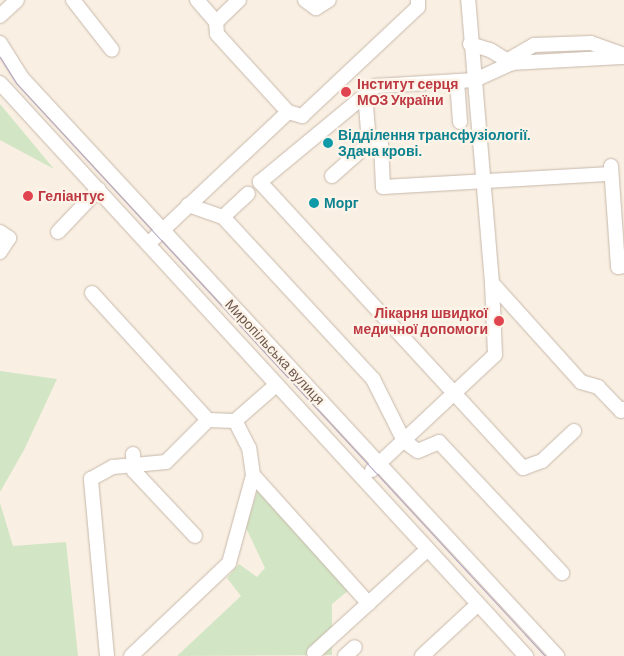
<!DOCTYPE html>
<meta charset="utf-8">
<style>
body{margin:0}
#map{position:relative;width:624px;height:656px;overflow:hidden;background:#f9f0e3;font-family:Barlow,sans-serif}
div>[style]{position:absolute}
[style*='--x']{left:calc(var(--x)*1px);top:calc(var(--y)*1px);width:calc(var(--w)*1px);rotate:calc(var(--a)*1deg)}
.green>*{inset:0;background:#d2e5c4}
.roads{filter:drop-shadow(0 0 1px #c8b8ab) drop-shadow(0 0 1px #c8b8ab)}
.minor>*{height:14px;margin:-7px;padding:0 7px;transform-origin:7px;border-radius:7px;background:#fff}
.tram>*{height:1px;margin:-0.5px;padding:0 0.5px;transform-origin:0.5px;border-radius:0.5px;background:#b2a4c1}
.dots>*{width:14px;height:14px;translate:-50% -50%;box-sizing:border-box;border:2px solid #fdf4e9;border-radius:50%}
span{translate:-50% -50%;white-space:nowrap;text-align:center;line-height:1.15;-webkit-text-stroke:4.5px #fdf4e9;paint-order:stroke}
.health-label{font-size:14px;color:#be3a42;font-weight:700}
.left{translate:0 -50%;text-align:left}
.right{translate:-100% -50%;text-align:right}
.culture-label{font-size:14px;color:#0d838f;font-weight:700}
.street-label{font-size:14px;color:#6e574c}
</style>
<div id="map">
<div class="green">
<i style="clip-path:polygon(0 104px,54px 169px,0 140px)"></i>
<i style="clip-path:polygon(0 371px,57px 379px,24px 450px,0 492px)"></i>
<i style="clip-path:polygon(258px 489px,349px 590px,332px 604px,332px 655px,177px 656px,241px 596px,227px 578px,239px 564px,257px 577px,265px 568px,246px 528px)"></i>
<i style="clip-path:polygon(0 503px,13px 546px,66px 542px,78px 656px,0 656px)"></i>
</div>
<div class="roads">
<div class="minor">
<i style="--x:73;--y:0;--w:63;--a:52"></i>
<i style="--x:197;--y:0;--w:29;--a:49"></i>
<i style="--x:239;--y:0;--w:32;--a:136"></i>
<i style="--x:216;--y:22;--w:12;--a:85"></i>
<i style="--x:217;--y:34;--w:105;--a:47.7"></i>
<i style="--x:288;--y:112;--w:15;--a:16"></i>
<i style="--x:302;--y:116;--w:159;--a:-43.2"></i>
<i style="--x:418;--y:7;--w:7;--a:-90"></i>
<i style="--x:305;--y:0;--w:14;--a:36"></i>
<i style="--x:316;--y:8;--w:15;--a:-32"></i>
<i style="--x:0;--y:16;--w:23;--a:-43"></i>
<i style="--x:0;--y:43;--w:41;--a:57.8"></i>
<i style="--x:22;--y:78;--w:788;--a:47.21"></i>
<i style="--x:470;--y:44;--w:21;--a:17"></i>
<i style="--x:490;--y:50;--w:26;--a:31"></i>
<i style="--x:508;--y:60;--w:30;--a:-30"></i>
<i style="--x:534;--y:45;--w:57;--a:-2"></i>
<i style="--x:591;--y:43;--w:32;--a:20"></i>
<i style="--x:457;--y:81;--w:41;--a:85.8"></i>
<i style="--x:0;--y:83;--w:778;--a:47.45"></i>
<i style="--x:381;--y:144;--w:43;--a:87.3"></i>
<i style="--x:383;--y:187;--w:228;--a:-3.3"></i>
<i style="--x:611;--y:166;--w:101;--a:86"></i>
<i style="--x:618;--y:267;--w:6;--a:-9"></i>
<i style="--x:332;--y:176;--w:50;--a:-41.7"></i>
<i style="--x:369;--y:143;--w:50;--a:-94.6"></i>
<i style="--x:188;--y:205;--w:37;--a:19"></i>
<i style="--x:223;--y:217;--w:34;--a:-43"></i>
<i style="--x:223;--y:217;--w:221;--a:47.2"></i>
<i style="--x:373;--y:379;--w:69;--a:63.4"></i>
<i style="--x:404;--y:441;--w:17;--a:36"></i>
<i style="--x:418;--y:451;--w:23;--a:-23"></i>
<i style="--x:439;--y:442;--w:180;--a:46.8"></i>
<i style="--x:0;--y:232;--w:11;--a:34"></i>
<i style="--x:9;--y:238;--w:17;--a:123"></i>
<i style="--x:58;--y:232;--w:59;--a:-46.4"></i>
<i style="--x:148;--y:244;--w:192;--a:-43.3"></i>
<i style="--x:492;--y:283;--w:133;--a:48"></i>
<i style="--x:581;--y:382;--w:18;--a:16"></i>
<i style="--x:598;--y:387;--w:33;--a:46"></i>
<i style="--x:621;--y:411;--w:4;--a:-34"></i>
<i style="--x:92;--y:293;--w:172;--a:47.6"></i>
<i style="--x:574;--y:431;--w:44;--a:136.8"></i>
<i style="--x:542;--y:461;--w:20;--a:160"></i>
<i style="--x:523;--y:468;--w:389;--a:-132.6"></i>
<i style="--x:260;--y:182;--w:151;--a:-39.6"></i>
<i style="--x:376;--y:86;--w:99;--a:-3.5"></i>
<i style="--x:475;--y:80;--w:41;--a:-24.7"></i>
<i style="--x:512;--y:63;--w:112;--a:-3.1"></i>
<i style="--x:133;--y:454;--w:17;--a:87"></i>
<i style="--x:134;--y:471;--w:89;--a:46.8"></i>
<i style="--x:372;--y:470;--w:168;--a:-43.1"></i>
<i style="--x:495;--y:355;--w:72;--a:-92.4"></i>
<i style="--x:492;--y:283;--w:284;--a:-94.8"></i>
<i style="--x:253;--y:475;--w:173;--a:48"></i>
<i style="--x:314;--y:653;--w:154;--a:-42.4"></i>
<i style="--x:107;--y:656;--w:178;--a:-95.2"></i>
<i style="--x:91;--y:479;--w:25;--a:-29"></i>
<i style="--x:113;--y:467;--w:53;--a:-5.4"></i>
<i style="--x:166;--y:462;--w:59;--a:-45"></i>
<i style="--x:208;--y:420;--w:27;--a:2"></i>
<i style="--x:235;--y:421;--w:55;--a:-41.3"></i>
<i style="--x:131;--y:656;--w:135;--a:-43.5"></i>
<i style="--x:229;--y:563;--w:91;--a:-74.7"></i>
<i style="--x:253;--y:475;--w:27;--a:-98"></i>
<i style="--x:249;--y:448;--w:30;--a:-117"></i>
<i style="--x:345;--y:656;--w:13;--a:-42"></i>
<i style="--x:422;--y:656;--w:76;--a:-42.9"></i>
</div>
</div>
<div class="tram">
<i style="--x:0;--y:57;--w:32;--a:58"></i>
<i style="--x:17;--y:84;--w:778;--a:47.29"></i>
</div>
<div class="dots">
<i style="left:346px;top:92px;background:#e0444e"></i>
<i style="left:328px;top:143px;background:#0f9aa8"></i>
<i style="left:28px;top:196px;background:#e0444e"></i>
<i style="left:314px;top:203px;background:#0f9aa8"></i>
<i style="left:499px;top:321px;background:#e0444e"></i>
</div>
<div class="health-label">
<span class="left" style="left:357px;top:92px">Інститут серця<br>МОЗ України</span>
<span class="left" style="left:38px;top:196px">Геліантус</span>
<span class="right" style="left:488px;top:321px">Лікарня швидкої<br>медичної допомоги</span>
</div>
<div class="culture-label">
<span class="left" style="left:338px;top:143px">Відділення трансфузіології.<br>Здача крові.</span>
<span class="left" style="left:324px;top:203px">Морг</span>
</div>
<div class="street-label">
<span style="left:275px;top:352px;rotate:47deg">Миропільська вулиця</span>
</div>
</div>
